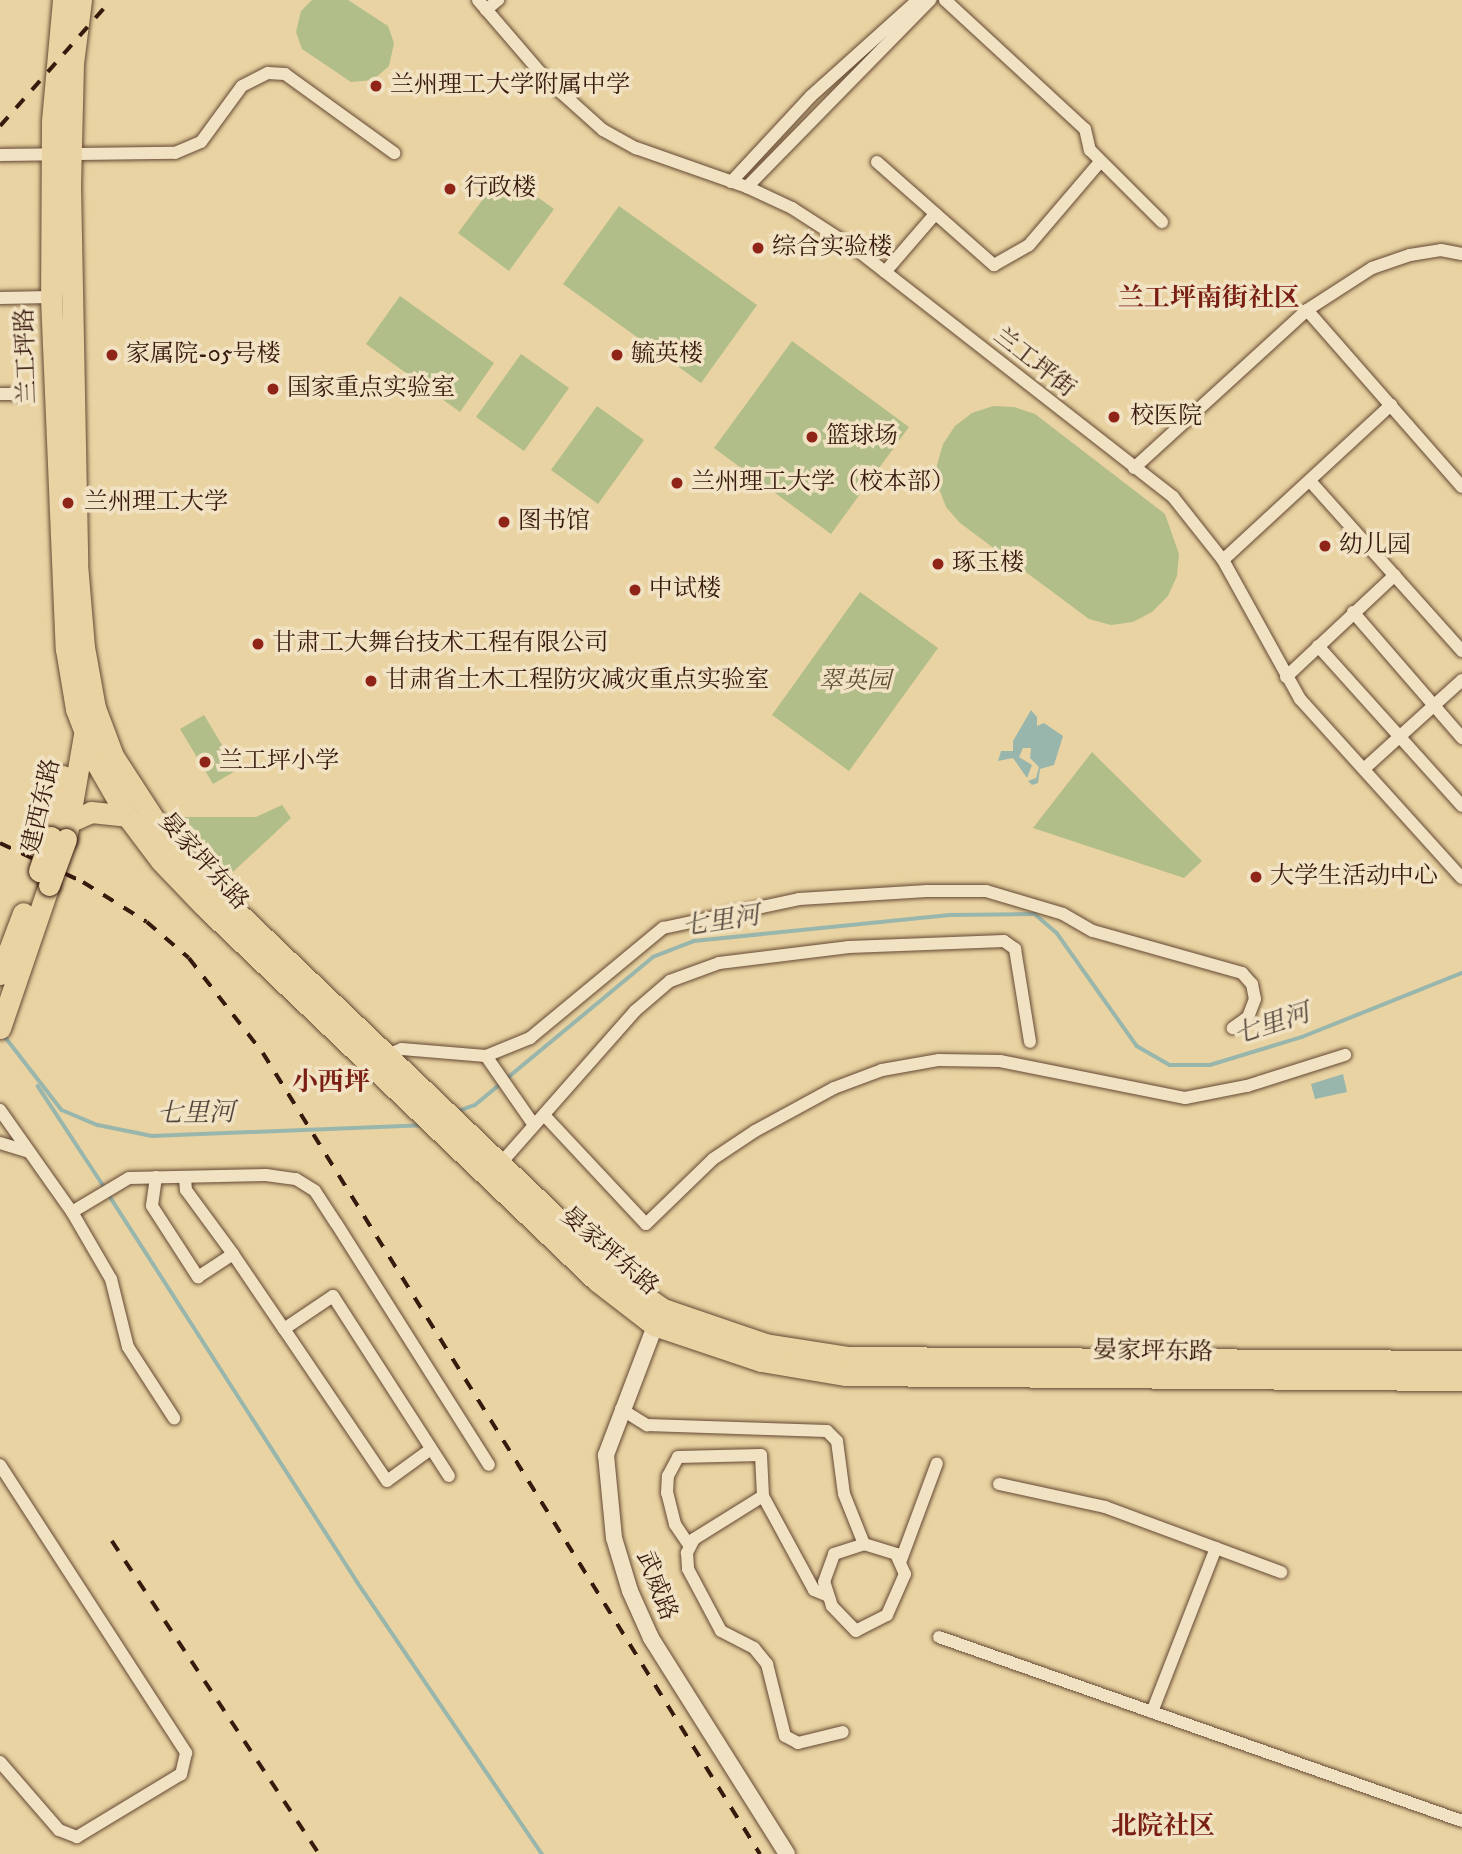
<!DOCTYPE html>
<meta charset="utf-8">
<style>
body{margin:0}
#map{position:relative;width:1462px;height:1854px;overflow:hidden;background:#e9d3a2;font-family:"IM FELL DW Pica","Noto Serif SC",serif}
div>[style]{position:absolute}
[style*='--x']{left:calc(var(--x)*1px);top:calc(var(--y)*1px);width:calc(var(--w)*1px);rotate:calc(var(--a)*1deg)}
.green>*{inset:0;background:#b1be89}
.water>*{inset:0;background:#99b6ad}
.stream>*{height:3.5px;margin:-1.75px;padding:0 1.75px;transform-origin:1.75px;border-radius:1.75px;background:#99b6ad}
.roads{filter:drop-shadow(0 0 2px #644833) drop-shadow(0 0 2px #644833)}
.minor>*{height:12px;margin:-6px;padding:0 6px;transform-origin:6px;border-radius:6px;background:#f1e2c3}
.tertiary>*{height:16px;margin:-8px;padding:0 8px;transform-origin:8px;border-radius:8px;background:#f1e2c3}
.trunk>*{height:21px;margin:-10.5px;padding:0 10.5px;transform-origin:10.5px;border-radius:10.5px;background:#e9d3a2}
.rail>*{height:3.5px;margin-top:-1.75px;transform-origin:0;background:repeating-linear-gradient(90deg,#37190e 0 12px,transparent 0 24px)}
.bridges{filter:drop-shadow(0 0 2px #37190e) drop-shadow(0 0 2px #37190e)}
.trunk-bridge>*{height:21px;margin:-10.5px;padding:0 10.5px;transform-origin:10.5px;border-radius:10.5px;background:#e9d3a2}
.dots>*{width:19px;height:19px;translate:-50% -50%;box-sizing:border-box;border:4px solid #f1e2c3;border-radius:50%}
span{translate:-50% -50%;white-space:nowrap;text-align:center;line-height:1.15;-webkit-text-stroke:7px #f1e2c3;paint-order:stroke}
.poi-label{font-size:24px;color:#37190e}
.left{translate:0 -50%;text-align:left}
.street-label{font-size:24px;color:#37190e}
.park-label{font-size:24px;color:#5c4b33;font-style:italic}
.neighbourhood-label{font-size:26px;color:#7a1f14;font-weight:700}
.water-label{font-size:26px;color:#54483e;font-style:italic}
</style>
<div id="map">
<div class="green">
<i style="clip-path:polygon(312px 0,348px 0,388px 26px,394px 43px,389px 66px,373px 80px,351px 82px,302px 49px,296px 32px,301px 11px)"></i>
<i style="clip-path:polygon(503px 172px,554px 209px,509px 271px,458px 233px)"></i>
<i style="clip-path:polygon(619px 206px,757px 305px,701px 383px,563px 284px)"></i>
<i style="clip-path:polygon(400px 296px,494px 363px,460px 412px,366px 344px)"></i>
<i style="clip-path:polygon(792px 341px,909px 427px,831px 534px,714px 448px)"></i>
<i style="clip-path:polygon(521px 354px,569px 388px,524px 451px,476px 417px)"></i>
<i style="clip-path:polygon(597px 406px,644px 440px,598px 504px,551px 470px)"></i>
<i style="clip-path:polygon(993px 406px,1014px 407px,1035px 414px,1165px 514px,1179px 554px,1177px 576px,1168px 596px,1152px 612px,1133px 622px,1111px 625px,1089px 619px,960px 523px,946px 507px,938px 486px,937px 465px,943px 444px,955px 426px,972px 413px)"></i>
<i style="clip-path:polygon(860px 592px,938px 648px,849px 771px,772px 715px)"></i>
<i style="clip-path:polygon(204px 715px,237px 770px,213px 784px,180px 729px)"></i>
<i style="clip-path:polygon(1092px 752px,1202px 861px,1184px 878px,1033px 828px)"></i>
<i style="clip-path:polygon(282px 805px,291px 818px,220px 884px,190px 858px,161px 817px,256px 817px)"></i>
</div>
<div class="water">
<i style="clip-path:polygon(1031px 710px,1037px 717px,1037px 726px,1044px 723px,1063px 736px,1054px 765px,1040px 769px,1038px 783px,1032px 785px,1028px 781px,1036px 778px,1039px 767px,1030px 758px,1031px 748px,1023px 748px,1019px 757px,1032px 765px,1027px 778px,1013px 758px,998px 761px,1001px 751px,1013px 751px,1013px 741px)"></i>
<i style="clip-path:polygon(1343px 1074px,1347px 1092px,1315px 1099px,1311px 1084px)"></i>
</div>
<div class="stream">
<i style="--x:3;--y:1034;--w:96;--a:52.2"></i>
<i style="--x:62;--y:1110;--w:39;--a:23"></i>
<i style="--x:98;--y:1125;--w:55;--a:11.5"></i>
<i style="--x:152;--y:1136;--w:270;--a:-2.3"></i>
<i style="--x:38;--y:1086;--w:122;--a:56.7"></i>
<i style="--x:456;--y:1112;--w:20;--a:-20"></i>
<i style="--x:475;--y:1105;--w:231;--a:-39.7"></i>
<i style="--x:653;--y:957;--w:44;--a:-21.3"></i>
<i style="--x:694;--y:941;--w:259;--a:-5.8"></i>
<i style="--x:952;--y:915;--w:83;--a:-0.7"></i>
<i style="--x:1035;--y:914;--w:29;--a:41"></i>
<i style="--x:1057;--y:933;--w:138;--a:54.7"></i>
<i style="--x:1137;--y:1046;--w:38;--a:30"></i>
<i style="--x:1170;--y:1065;--w:40;--a:0"></i>
<i style="--x:1210;--y:1065;--w:96;--a:-16.9"></i>
<i style="--x:1302;--y:1037;--w:172;--a:-21.8"></i>
<i style="--x:109;--y:1195;--w:461;--a:57.3"></i>
<i style="--x:358;--y:1583;--w:328;--a:55.8"></i>
</div>
<div class="roads">
<div class="minor">
<i style="--x:478;--y:0;--w:103;--a:49.3"></i>
<i style="--x:545;--y:78;--w:78;--a:41.9"></i>
<i style="--x:603;--y:130;--w:38;--a:29"></i>
<i style="--x:636;--y:148;--w:118;--a:19.4"></i>
<i style="--x:747;--y:187;--w:50;--a:25"></i>
<i style="--x:792;--y:208;--w:77;--a:32.9"></i>
<i style="--x:857;--y:250;--w:401;--a:38"></i>
<i style="--x:1173;--y:497;--w:80;--a:51.6"></i>
<i style="--x:1223;--y:560;--w:159;--a:61"></i>
<i style="--x:1300;--y:699;--w:241;--a:47.9"></i>
<i style="--x:945;--y:0;--w:190;--a:42.7"></i>
<i style="--x:1085;--y:129;--w:22;--a:77"></i>
<i style="--x:1090;--y:150;--w:102;--a:45"></i>
<i style="--x:486;--y:10;--w:16;--a:-40"></i>
<i style="--x:0;--y:155;--w:175;--a:-0.7"></i>
<i style="--x:175;--y:153;--w:28;--a:-23"></i>
<i style="--x:201;--y:142;--w:69;--a:-53.8"></i>
<i style="--x:242;--y:86;--w:29;--a:-27"></i>
<i style="--x:268;--y:73;--w:17;--a:3"></i>
<i style="--x:285;--y:74;--w:135;--a:35.9"></i>
<i style="--x:877;--y:162;--w:156;--a:41.4"></i>
<i style="--x:994;--y:265;--w:40;--a:-29.7"></i>
<i style="--x:1029;--y:245;--w:109;--a:-49.5"></i>
<i style="--x:731;--y:182;--w:117;--a:-47.1"></i>
<i style="--x:811;--y:96;--w:144;--a:-41.9"></i>
<i style="--x:747;--y:187;--w:262;--a:-45.6"></i>
<i style="--x:885;--y:272;--w:77;--a:-49.2"></i>
<i style="--x:0;--y:298;--w:51;--a:-1.1"></i>
<i style="--x:1307;--y:310;--w:77;--a:-32.9"></i>
<i style="--x:1372;--y:268;--w:40;--a:-18.9"></i>
<i style="--x:1410;--y:255;--w:31;--a:-9"></i>
<i style="--x:1441;--y:250;--w:21;--a:11"></i>
<i style="--x:0;--y:394;--w:20;--a:0"></i>
<i style="--x:1134;--y:468;--w:234;--a:-42.4"></i>
<i style="--x:1307;--y:310;--w:235;--a:48.8"></i>
<i style="--x:1310;--y:481;--w:228;--a:48.2"></i>
<i style="--x:1223;--y:560;--w:229;--a:-42.7"></i>
<i style="--x:1353;--y:612;--w:167;--a:49.1"></i>
<i style="--x:1318;--y:646;--w:215;--a:48"></i>
<i style="--x:1286;--y:677;--w:149;--a:-43.1"></i>
<i style="--x:1365;--y:768;--w:131;--a:-42.2"></i>
<i style="--x:386;--y:1056;--w:17;--a:-24"></i>
<i style="--x:402;--y:1049;--w:84;--a:4.8"></i>
<i style="--x:486;--y:1056;--w:84;--a:55.2"></i>
<i style="--x:486;--y:1056;--w:48;--a:-22.2"></i>
<i style="--x:530;--y:1038;--w:173;--a:-39.6"></i>
<i style="--x:663;--y:928;--w:139;--a:-12"></i>
<i style="--x:799;--y:899;--w:128;--a:-3.6"></i>
<i style="--x:927;--y:891;--w:59;--a:0"></i>
<i style="--x:986;--y:891;--w:80;--a:16.6"></i>
<i style="--x:1063;--y:914;--w:34;--a:30"></i>
<i style="--x:1093;--y:931;--w:155;--a:15.7"></i>
<i style="--x:1242;--y:973;--w:15;--a:48"></i>
<i style="--x:1252;--y:984;--w:15;--a:79"></i>
<i style="--x:1255;--y:999;--w:19;--a:111"></i>
<i style="--x:1248;--y:1017;--w:19;--a:144"></i>
<i style="--x:0;--y:1110;--w:125;--a:54.8"></i>
<i style="--x:72;--y:1212;--w:78;--a:59.8"></i>
<i style="--x:111;--y:1279;--w:70;--a:76"></i>
<i style="--x:128;--y:1347;--w:85;--a:57.1"></i>
<i style="--x:544;--y:1115;--w:149;--a:46.9"></i>
<i style="--x:646;--y:1224;--w:93;--a:-44.1"></i>
<i style="--x:713;--y:1159;--w:50;--a:-33.7"></i>
<i style="--x:755;--y:1131;--w:90;--a:-28.6"></i>
<i style="--x:834;--y:1088;--w:51;--a:-20.6"></i>
<i style="--x:882;--y:1070;--w:58;--a:-10"></i>
<i style="--x:939;--y:1060;--w:61;--a:0.9"></i>
<i style="--x:1000;--y:1061;--w:189;--a:11.3"></i>
<i style="--x:1185;--y:1098;--w:63;--a:-11"></i>
<i style="--x:1247;--y:1086;--w:103;--a:-17.6"></i>
<i style="--x:0;--y:1143;--w:30;--a:17"></i>
<i style="--x:501;--y:1163;--w:203;--a:-48.6"></i>
<i style="--x:635;--y:1011;--w:46;--a:-40.6"></i>
<i style="--x:670;--y:981;--w:52;--a:-20.2"></i>
<i style="--x:719;--y:963;--w:131;--a:-7"></i>
<i style="--x:849;--y:947;--w:155;--a:-2.2"></i>
<i style="--x:1004;--y:941;--w:14;--a:36"></i>
<i style="--x:1015;--y:949;--w:94;--a:80.8"></i>
<i style="--x:156;--y:1177;--w:29;--a:98"></i>
<i style="--x:152;--y:1206;--w:85;--a:57.1"></i>
<i style="--x:198;--y:1277;--w:42;--a:-33.3"></i>
<i style="--x:233;--y:1254;--w:91;--a:55.8"></i>
<i style="--x:185;--y:1177;--w:13;--a:86"></i>
<i style="--x:186;--y:1190;--w:79;--a:53.7"></i>
<i style="--x:72;--y:1212;--w:66;--a:-30.8"></i>
<i style="--x:129;--y:1178;--w:137;--a:-1.3"></i>
<i style="--x:266;--y:1175;--w:30;--a:8"></i>
<i style="--x:296;--y:1179;--w:22;--a:32"></i>
<i style="--x:315;--y:1191;--w:38;--a:57"></i>
<i style="--x:336;--y:1223;--w:286;--a:57.7"></i>
<i style="--x:621;--y:1409;--w:31;--a:32"></i>
<i style="--x:647;--y:1425;--w:180;--a:1.9"></i>
<i style="--x:827;--y:1431;--w:14;--a:45"></i>
<i style="--x:837;--y:1441;--w:53;--a:82.5"></i>
<i style="--x:844;--y:1494;--w:54;--a:68.2"></i>
<i style="--x:431;--y:1449;--w:54;--a:144"></i>
<i style="--x:387;--y:1481;--w:184;--a:-124.1"></i>
<i style="--x:284;--y:1329;--w:59;--a:-34"></i>
<i style="--x:333;--y:1296;--w:214;--a:57.2"></i>
<i style="--x:0;--y:1465;--w:343;--a:57.1"></i>
<i style="--x:186;--y:1753;--w:22;--a:103"></i>
<i style="--x:181;--y:1774;--w:122;--a:148.8"></i>
<i style="--x:77;--y:1837;--w:19;--a:-159"></i>
<i style="--x:59;--y:1830;--w:90;--a:-130.9"></i>
<i style="--x:999;--y:1484;--w:108;--a:12.2"></i>
<i style="--x:1105;--y:1507;--w:188;--a:20.3"></i>
<i style="--x:763;--y:1496;--w:81;--a:148.1"></i>
<i style="--x:694;--y:1539;--w:16;--a:117"></i>
<i style="--x:687;--y:1553;--w:16;--a:86"></i>
<i style="--x:688;--y:1569;--w:70;--a:62"></i>
<i style="--x:721;--y:1631;--w:37;--a:27"></i>
<i style="--x:754;--y:1648;--w:21;--a:51"></i>
<i style="--x:767;--y:1664;--w:74;--a:76"></i>
<i style="--x:785;--y:1736;--w:15;--a:28"></i>
<i style="--x:798;--y:1743;--w:46;--a:-13.7"></i>
<i style="--x:864;--y:1544;--w:34;--a:17"></i>
<i style="--x:896;--y:1554;--w:22;--a:66"></i>
<i style="--x:905;--y:1574;--w:45;--a:113.7"></i>
<i style="--x:887;--y:1615;--w:35;--a:153"></i>
<i style="--x:856;--y:1631;--w:35;--a:-134"></i>
<i style="--x:832;--y:1606;--w:25;--a:-108"></i>
<i style="--x:824;--y:1582;--w:30;--a:-70"></i>
<i style="--x:834;--y:1554;--w:32;--a:-18"></i>
<i style="--x:689;--y:1545;--w:25;--a:-124"></i>
<i style="--x:675;--y:1524;--w:32;--a:-104"></i>
<i style="--x:667;--y:1493;--w:17;--a:-87"></i>
<i style="--x:668;--y:1476;--w:21;--a:-62"></i>
<i style="--x:678;--y:1457;--w:83;--a:-1.4"></i>
<i style="--x:761;--y:1455;--w:41;--a:87.2"></i>
<i style="--x:763;--y:1496;--w:107;--a:61.5"></i>
<i style="--x:814;--y:1590;--w:13;--a:23"></i>
<i style="--x:901;--y:1560;--w:103;--a:-69.6"></i>
<i style="--x:939;--y:1637;--w:554;--a:19.38"></i>
<i style="--x:1152;--y:1712;--w:176;--a:-68.7"></i>
</div>
<div class="tertiary">
<i style="--x:658;--y:1318;--w:147;--a:110.8"></i>
<i style="--x:606;--y:1455;--w:83;--a:84.5"></i>
<i style="--x:614;--y:1538;--w:55;--a:73.2"></i>
<i style="--x:630;--y:1591;--w:51;--a:65.9"></i>
<i style="--x:651;--y:1638;--w:255;--a:57.8"></i>
</div>
<div class="trunk">
<i style="--x:63;--y:0;--w:121;--a:95.2"></i>
<i style="--x:52;--y:121;--w:176;--a:90.3"></i>
<i style="--x:51;--y:297;--w:352;--a:87.6"></i>
<i style="--x:66;--y:649;--w:61;--a:80.5"></i>
<i style="--x:76;--y:709;--w:59;--a:69.1"></i>
<i style="--x:97;--y:764;--w:60;--a:60"></i>
<i style="--x:127;--y:816;--w:56;--a:52.9"></i>
<i style="--x:161;--y:861;--w:61;--a:46.3"></i>
<i style="--x:203;--y:905;--w:545;--a:43.66"></i>
<i style="--x:597;--y:1281;--w:72;--a:37.7"></i>
<i style="--x:654;--y:1325;--w:113;--a:18.6"></i>
<i style="--x:761;--y:1361;--w:86;--a:9.4"></i>
<i style="--x:846;--y:1375;--w:616;--a:0.47"></i>
<i style="--x:81;--y:0;--w:64;--a:97.2"></i>
<i style="--x:73;--y:63;--w:122;--a:91.4"></i>
<i style="--x:70;--y:185;--w:379;--a:88.9"></i>
<i style="--x:77;--y:564;--w:83;--a:85.2"></i>
<i style="--x:84;--y:647;--w:62;--a:79.8"></i>
<i style="--x:95;--y:708;--w:51;--a:69.4"></i>
<i style="--x:113;--y:756;--w:112;--a:57"></i>
<i style="--x:174;--y:850;--w:59;--a:45"></i>
<i style="--x:216;--y:892;--w:563;--a:43.7"></i>
<i style="--x:623;--y:1281;--w:49;--a:35"></i>
<i style="--x:663;--y:1309;--w:108;--a:18.9"></i>
<i style="--x:765;--y:1344;--w:83;--a:9"></i>
<i style="--x:847;--y:1357;--w:615;--a:0.37"></i>
<i style="--x:69;--y:822;--w:24;--a:-24"></i>
<i style="--x:91;--y:812;--w:36;--a:6"></i>
<i style="--x:51;--y:837;--w:62;--a:-78.9"></i>
<i style="--x:66;--y:839;--w:106;--a:-80.2"></i>
<i style="--x:0;--y:974;--w:65;--a:-69.3"></i>
<i style="--x:0;--y:1028;--w:151;--a:-71.1"></i>
</div>
</div>
<div class="rail">
<i style="--x:0;--y:126;--w:168;--a:-48.6"></i>
<i style="--x:0;--y:843;--w:92;--a:25.2"></i>
<i style="--x:83;--y:882;--w:75;--a:32"></i>
<i style="--x:147;--y:922;--w:55;--a:40.6"></i>
<i style="--x:189;--y:958;--w:120;--a:52.1"></i>
<i style="--x:263;--y:1053;--w:943;--a:58.18"></i>
<i style="--x:112;--y:1541;--w:375;--a:56.5"></i>
</div>
<div class="bridges">
<div class="trunk-bridge">
<i style="--x:39;--y:871;--w:36;--a:-71"></i>
<i style="--x:49;--y:885;--w:49;--a:-69.7"></i>
</div>
</div>
<div class="dots">
<i style="left:376px;top:86px;background:#8f2418"></i>
<i style="left:450px;top:189px;background:#8f2418"></i>
<i style="left:758px;top:248px;background:#8f2418"></i>
<i style="left:112px;top:355px;background:#8f2418"></i>
<i style="left:617px;top:355px;background:#8f2418"></i>
<i style="left:273px;top:389px;background:#8f2418"></i>
<i style="left:1114px;top:417px;background:#8f2418"></i>
<i style="left:812px;top:437px;background:#8f2418"></i>
<i style="left:677px;top:483px;background:#8f2418"></i>
<i style="left:68px;top:503px;background:#8f2418"></i>
<i style="left:504px;top:522px;background:#8f2418"></i>
<i style="left:1325px;top:546px;background:#8f2418"></i>
<i style="left:938px;top:564px;background:#8f2418"></i>
<i style="left:635px;top:590px;background:#8f2418"></i>
<i style="left:258px;top:644px;background:#8f2418"></i>
<i style="left:371px;top:681px;background:#8f2418"></i>
<i style="left:205px;top:762px;background:#8f2418"></i>
<i style="left:1256px;top:877px;background:#8f2418"></i>
</div>
<div class="poi-label">
<span class="left" style="left:390px;top:86px">兰州理工大学附属中学</span>
<span class="left" style="left:464px;top:189px">行政楼</span>
<span class="left" style="left:772px;top:248px">综合实验楼</span>
<span class="left" style="left:126px;top:355px">家属院-05号楼</span>
<span class="left" style="left:631px;top:355px">毓英楼</span>
<span class="left" style="left:287px;top:389px">国家重点实验室</span>
<span class="left" style="left:1130px;top:417px">校医院</span>
<span class="left" style="left:826px;top:437px">篮球场</span>
<span class="left" style="left:691px;top:483px">兰州理工大学（校本部）</span>
<span class="left" style="left:84px;top:503px">兰州理工大学</span>
<span class="left" style="left:518px;top:522px">图书馆</span>
<span class="left" style="left:1339px;top:546px">幼儿园</span>
<span class="left" style="left:952px;top:564px">琢玉楼</span>
<span class="left" style="left:649px;top:590px">中试楼</span>
<span class="left" style="left:272px;top:644px">甘肃工大舞台技术工程有限公司</span>
<span class="left" style="left:385px;top:681px">甘肃省土木工程防灾减灾重点实验室</span>
<span class="left" style="left:219px;top:762px">兰工坪小学</span>
<span class="left" style="left:1270px;top:877px">大学生活动中心</span>
</div>
<div class="street-label">
<span style="left:27px;top:356px;rotate:-92deg">兰工坪路</span>
<span style="left:1034px;top:363px;rotate:38deg">兰工坪街</span>
<span style="left:42px;top:806px;rotate:-77deg">建西东路</span>
<span style="left:203px;top:862px;rotate:48deg">晏家坪东路</span>
<span style="left:609px;top:1252px;rotate:41deg">晏家坪东路</span>
<span style="left:1153px;top:1352px;rotate:1deg">晏家坪东路</span>
<span style="left:656px;top:1586px;rotate:69deg">武威路</span>
</div>
<div class="park-label">
<span style="left:855px;top:682px">翠英园</span>
</div>
<div class="neighbourhood-label">
<span style="left:1209px;top:299px">兰工坪南街社区</span>
<span style="left:331px;top:1083px">小西坪</span>
<span style="left:1163px;top:1827px">北院社区</span>
</div>
<div class="water-label">
<span style="left:721px;top:922px;rotate:-9deg">七里河</span>
<span style="left:1272px;top:1025px;rotate:-18deg">七里河</span>
<span style="left:196px;top:1114px;rotate:-1deg">七里河</span>
</div>
</div>
